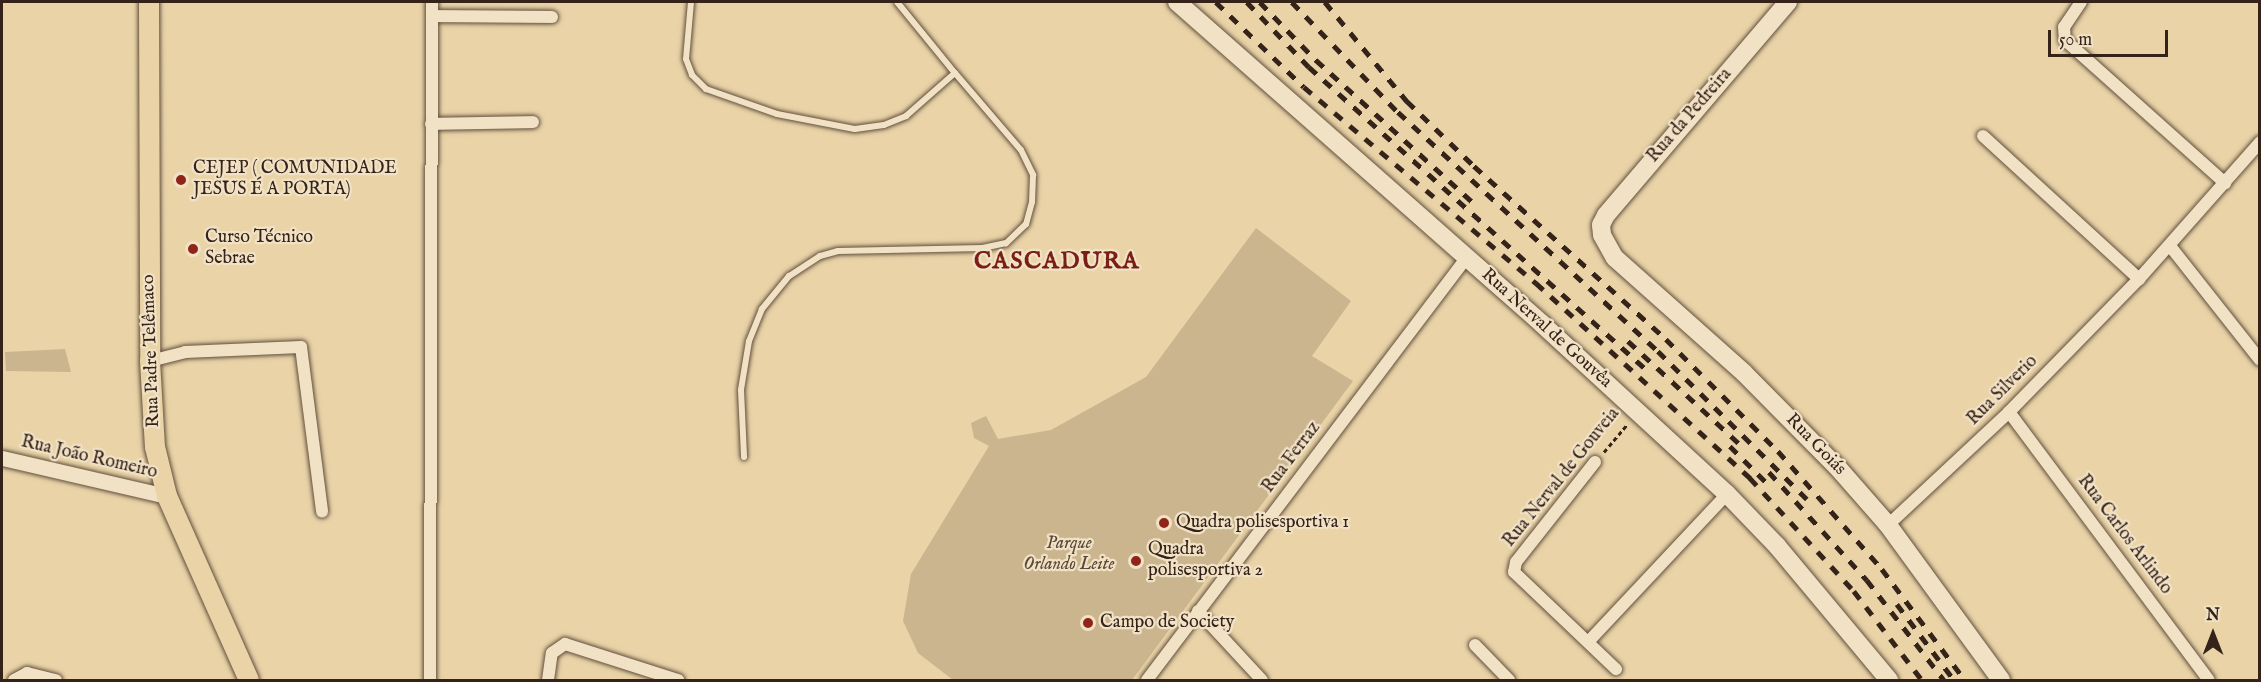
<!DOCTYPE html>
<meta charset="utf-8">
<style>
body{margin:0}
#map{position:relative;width:2261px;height:682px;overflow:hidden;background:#e9d3a7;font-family:"IM FELL English",serif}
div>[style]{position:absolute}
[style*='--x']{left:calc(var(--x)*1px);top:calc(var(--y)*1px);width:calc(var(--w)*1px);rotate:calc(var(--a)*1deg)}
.green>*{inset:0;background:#cab58f}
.path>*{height:3px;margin-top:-1.5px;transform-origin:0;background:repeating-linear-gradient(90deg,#35231a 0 4.5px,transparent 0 7.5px)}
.roads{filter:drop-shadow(0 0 2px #624f3d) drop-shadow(0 0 2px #624f3d)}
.service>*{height:6px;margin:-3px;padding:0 3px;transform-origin:3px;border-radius:3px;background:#f1e2c6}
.minor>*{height:12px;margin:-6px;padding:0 6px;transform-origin:6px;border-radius:6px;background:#f1e2c6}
.tertiary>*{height:15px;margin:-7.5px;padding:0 7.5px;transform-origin:7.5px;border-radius:7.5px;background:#f1e2c6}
.secondary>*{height:18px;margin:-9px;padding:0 9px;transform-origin:9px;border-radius:9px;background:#f1e2c6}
.primary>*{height:20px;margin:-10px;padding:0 10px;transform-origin:10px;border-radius:10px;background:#e9d3a7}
.rail>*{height:4.5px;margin-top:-2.25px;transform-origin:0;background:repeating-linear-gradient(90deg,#35231a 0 10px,transparent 0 20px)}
.dots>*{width:16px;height:16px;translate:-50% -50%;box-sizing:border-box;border:3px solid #f1e2c6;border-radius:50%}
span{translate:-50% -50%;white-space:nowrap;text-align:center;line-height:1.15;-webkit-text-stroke:4.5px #f1e2c6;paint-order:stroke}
.street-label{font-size:18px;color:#35231a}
.poi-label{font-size:18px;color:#35231a}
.left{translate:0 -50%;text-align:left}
.park-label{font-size:18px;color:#5a4837;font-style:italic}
.district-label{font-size:24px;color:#7a1f14;font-weight:700;letter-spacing:1.5px}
.frame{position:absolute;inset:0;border:3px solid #35231a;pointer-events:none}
.north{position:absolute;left:2183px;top:604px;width:60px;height:60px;-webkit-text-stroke:4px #f1e2c6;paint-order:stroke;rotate:0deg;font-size:16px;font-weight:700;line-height:24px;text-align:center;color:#35231a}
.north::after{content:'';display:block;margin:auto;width:21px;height:27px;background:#35231a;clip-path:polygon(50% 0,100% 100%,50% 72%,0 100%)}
.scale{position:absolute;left:2048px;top:30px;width:120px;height:27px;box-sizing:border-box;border:3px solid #35231a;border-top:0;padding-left:8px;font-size:18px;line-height:21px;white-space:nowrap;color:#35231a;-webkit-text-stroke:4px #f1e2c6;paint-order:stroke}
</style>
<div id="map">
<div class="green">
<i style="clip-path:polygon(1256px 228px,1351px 301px,1312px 356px,1353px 381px,1132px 680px,953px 680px,918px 653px,903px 621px,911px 574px,989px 446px,974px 438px,971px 423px,986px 416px,998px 439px,1051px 430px,1146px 377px)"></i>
<i style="clip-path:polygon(65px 349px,71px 372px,6px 371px,5px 352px)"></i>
</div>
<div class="path">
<i style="--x:1604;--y:452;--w:35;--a:-50"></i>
</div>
<div class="roads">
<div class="service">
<i style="--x:691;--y:2;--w:57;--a:95"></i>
<i style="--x:686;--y:59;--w:17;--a:69"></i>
<i style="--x:692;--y:75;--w:20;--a:45"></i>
<i style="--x:706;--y:89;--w:75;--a:19.4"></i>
<i style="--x:777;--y:114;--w:79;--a:10.9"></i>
<i style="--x:855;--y:129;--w:29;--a:-8"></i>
<i style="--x:884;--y:125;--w:24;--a:-22"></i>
<i style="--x:906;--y:116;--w:65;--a:-41.3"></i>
<i style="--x:955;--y:73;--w:101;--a:49.4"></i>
<i style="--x:1021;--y:150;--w:28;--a:64"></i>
<i style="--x:1033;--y:175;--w:27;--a:92"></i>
<i style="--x:1032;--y:202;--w:23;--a:105"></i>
<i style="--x:1026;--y:224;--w:28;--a:136"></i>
<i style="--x:1006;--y:243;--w:24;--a:168"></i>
<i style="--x:983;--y:248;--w:145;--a:178.8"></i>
<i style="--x:838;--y:251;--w:19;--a:164"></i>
<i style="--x:820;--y:256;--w:37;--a:147"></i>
<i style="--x:789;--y:276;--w:43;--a:129.3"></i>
<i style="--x:762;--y:309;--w:35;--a:112"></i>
<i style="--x:749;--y:341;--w:50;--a:99.3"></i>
<i style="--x:741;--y:390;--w:67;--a:87.4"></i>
<i style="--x:897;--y:2;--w:92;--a:50.8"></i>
</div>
<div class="minor">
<i style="--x:2081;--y:2;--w:30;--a:124"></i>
<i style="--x:2064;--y:27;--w:13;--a:86"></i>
<i style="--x:2065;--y:40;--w:215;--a:41.8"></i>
<i style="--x:432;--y:16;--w:120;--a:0.5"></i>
<i style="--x:431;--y:124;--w:102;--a:-1.1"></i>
<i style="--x:1983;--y:136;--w:212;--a:42.5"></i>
<i style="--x:2170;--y:246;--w:145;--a:51.7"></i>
<i style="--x:150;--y:361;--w:36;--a:-14"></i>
<i style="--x:185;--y:352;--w:116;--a:-2.5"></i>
<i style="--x:301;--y:347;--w:166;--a:82.7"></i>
<i style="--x:2009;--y:412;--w:334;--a:53.3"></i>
<i style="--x:1595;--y:462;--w:127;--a:128.3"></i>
<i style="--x:1516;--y:562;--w:10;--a:101"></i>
<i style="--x:1514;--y:572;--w:141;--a:43.6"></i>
<i style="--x:1888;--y:525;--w:166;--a:-43"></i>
<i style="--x:2009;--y:412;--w:186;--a:-45.7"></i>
<i style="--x:2139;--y:279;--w:183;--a:-48.5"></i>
<i style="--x:1198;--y:611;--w:94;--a:47.2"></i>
<i style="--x:1589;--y:641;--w:202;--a:-46.8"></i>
<i style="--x:1475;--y:645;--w:49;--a:45.8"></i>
<i style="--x:14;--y:680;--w:15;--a:-28"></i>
<i style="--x:27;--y:673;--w:30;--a:14"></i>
<i style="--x:430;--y:680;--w:678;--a:-89.83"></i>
<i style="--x:548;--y:680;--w:27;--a:-82"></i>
<i style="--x:552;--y:653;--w:16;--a:-35"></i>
<i style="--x:565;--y:644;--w:119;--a:17.7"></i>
<i style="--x:1147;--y:680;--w:530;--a:-52.89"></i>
</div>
<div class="tertiary">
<i style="--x:2;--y:458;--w:169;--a:13"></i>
</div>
<div class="secondary">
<i style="--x:1177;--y:2;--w:487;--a:41.4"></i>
<i style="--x:1542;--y:324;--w:251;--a:42.6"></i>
<i style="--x:1727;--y:494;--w:72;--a:46.1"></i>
<i style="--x:1777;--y:546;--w:175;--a:50.1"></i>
<i style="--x:1788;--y:2;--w:280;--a:130.5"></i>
<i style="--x:1606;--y:215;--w:11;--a:117"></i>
<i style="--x:1601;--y:225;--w:10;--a:84"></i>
<i style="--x:1602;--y:235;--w:26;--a:61"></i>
<i style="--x:1615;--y:258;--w:173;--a:41.7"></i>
<i style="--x:1744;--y:373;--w:135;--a:45.3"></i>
<i style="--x:1839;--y:469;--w:74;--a:48.8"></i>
<i style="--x:1888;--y:525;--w:192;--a:53.9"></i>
</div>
<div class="primary">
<i style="--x:149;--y:2;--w:359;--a:89.8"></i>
<i style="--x:150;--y:361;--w:86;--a:86.7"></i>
<i style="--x:155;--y:447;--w:50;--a:76.2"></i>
<i style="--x:167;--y:496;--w:201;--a:66"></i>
</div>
</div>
<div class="rail">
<i style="--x:1216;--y:2;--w:122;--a:44"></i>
<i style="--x:1304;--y:87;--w:304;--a:40.2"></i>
<i style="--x:1536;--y:283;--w:290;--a:42.3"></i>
<i style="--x:1750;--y:478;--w:154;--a:47.4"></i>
<i style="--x:1854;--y:591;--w:112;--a:52.6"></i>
<i style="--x:1247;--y:2;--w:90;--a:46.4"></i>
<i style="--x:1309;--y:67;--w:453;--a:41.9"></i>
<i style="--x:1260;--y:2;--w:81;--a:46"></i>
<i style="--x:1316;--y:60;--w:219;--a:42.2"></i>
<i style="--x:1292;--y:2;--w:153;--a:46.1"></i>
<i style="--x:1398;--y:112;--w:353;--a:42.6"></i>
<i style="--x:1658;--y:351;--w:210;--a:44.8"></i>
<i style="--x:1325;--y:2;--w:129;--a:50.4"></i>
<i style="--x:1407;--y:101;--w:93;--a:44.1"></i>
<i style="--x:1474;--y:166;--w:258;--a:42"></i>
<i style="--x:1666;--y:339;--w:158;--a:45"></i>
<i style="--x:1778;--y:451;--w:157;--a:48.6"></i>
<i style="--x:1882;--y:569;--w:139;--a:53.2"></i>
<i style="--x:1628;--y:341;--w:159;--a:42.7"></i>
<i style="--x:1730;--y:446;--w:59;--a:45"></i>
<i style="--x:1769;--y:472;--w:146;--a:47.8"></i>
<i style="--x:1867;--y:580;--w:126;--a:52.4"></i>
<i style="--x:1897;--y:604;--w:95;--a:53.1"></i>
</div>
<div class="dots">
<i style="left:181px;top:180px;background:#8f2418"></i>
<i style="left:193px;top:249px;background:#8f2418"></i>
<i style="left:1164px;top:523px;background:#8f2418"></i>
<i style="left:1136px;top:561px;background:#8f2418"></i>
<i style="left:1088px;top:623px;background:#8f2418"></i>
</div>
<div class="street-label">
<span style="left:1690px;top:116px;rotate:-49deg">Rua da Pedreira</span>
<span style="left:1546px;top:329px;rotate:42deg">Rua Nerval de Gouvêa</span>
<span style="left:152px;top:351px;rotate:-92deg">Rua Padre Telêmaco</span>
<span style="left:2003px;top:391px;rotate:-45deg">Rua Silverio</span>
<span style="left:1815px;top:445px;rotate:46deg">Rua Goiás</span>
<span style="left:89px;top:458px;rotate:13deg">Rua João Romeiro</span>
<span style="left:1292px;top:458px;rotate:-53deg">Rua Ferraz</span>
<span style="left:1562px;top:478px;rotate:-51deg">Rua Nerval de Gouveia</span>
<span style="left:2124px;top:535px;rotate:53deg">Rua Carlos Arlindo</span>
</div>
<div class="poi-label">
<span class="left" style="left:193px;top:180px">CEJEP ( COMUNIDADE<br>JESUS É A PORTA)</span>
<span class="left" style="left:205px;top:249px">Curso Técnico<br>Sebrae</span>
<span class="left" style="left:1176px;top:523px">Quadra polisesportiva 1</span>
<span class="left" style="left:1148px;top:561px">Quadra<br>polisesportiva 2</span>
<span class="left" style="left:1100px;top:623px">Campo de Society</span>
</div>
<div class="park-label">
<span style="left:1069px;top:555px">Parque<br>Orlando Leite</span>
</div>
<div class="district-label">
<span style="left:1057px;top:262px">CASCADURA</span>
</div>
<div class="frame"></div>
<div class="north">N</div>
<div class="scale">50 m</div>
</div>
